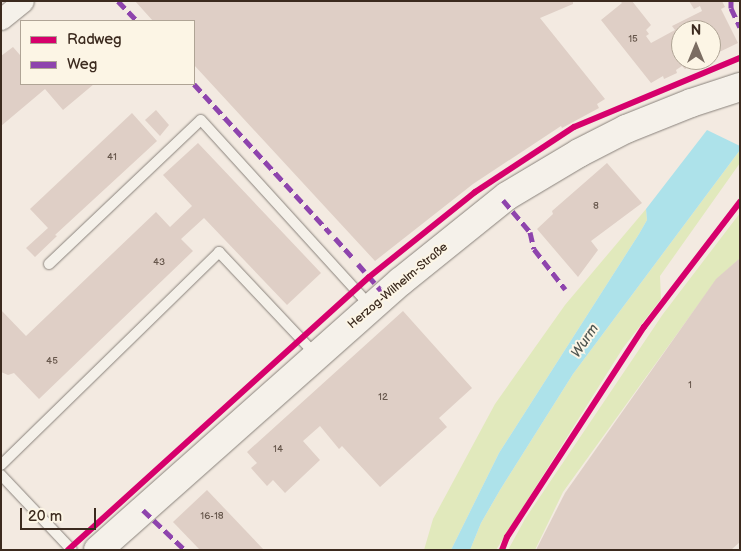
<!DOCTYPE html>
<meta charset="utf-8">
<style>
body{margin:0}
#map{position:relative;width:741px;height:551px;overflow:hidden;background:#f3eae1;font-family:"Balsamiq Sans",sans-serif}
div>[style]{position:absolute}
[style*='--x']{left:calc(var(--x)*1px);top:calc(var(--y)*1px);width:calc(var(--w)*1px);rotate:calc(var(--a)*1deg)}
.green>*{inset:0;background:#e1e9bc}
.water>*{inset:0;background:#ade2ea}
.building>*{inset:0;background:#dfcfc6}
.roads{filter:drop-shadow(0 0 1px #89827b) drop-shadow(0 0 1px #89827b)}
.lane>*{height:10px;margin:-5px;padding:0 5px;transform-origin:5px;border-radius:5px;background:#f5f1ea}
.street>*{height:21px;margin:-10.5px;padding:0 10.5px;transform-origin:10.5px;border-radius:10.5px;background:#f5f1ea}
.secondary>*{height:28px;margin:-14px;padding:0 14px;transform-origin:14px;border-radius:14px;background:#f5f1ea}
.quiet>*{height:5px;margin-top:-2.5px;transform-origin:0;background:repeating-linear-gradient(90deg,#8e44ad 0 10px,transparent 0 15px)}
.cycleway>*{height:6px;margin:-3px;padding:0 3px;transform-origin:3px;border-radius:3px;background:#d6006c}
span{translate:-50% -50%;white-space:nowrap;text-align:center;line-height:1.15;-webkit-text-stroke:4px #fcf5e5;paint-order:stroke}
.number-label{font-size:10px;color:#66564b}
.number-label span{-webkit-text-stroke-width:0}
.street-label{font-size:12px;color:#3b2a1e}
.water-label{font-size:14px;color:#505752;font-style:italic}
.frame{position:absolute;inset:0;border:2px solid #3b2a1e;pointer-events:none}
.legend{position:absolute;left:20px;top:20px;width:175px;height:65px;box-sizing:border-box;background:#fcf5e5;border:1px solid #afa495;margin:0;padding:6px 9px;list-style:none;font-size:15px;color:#3b2a1e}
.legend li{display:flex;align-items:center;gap:10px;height:25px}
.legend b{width:25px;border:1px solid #afa495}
.north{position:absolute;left:671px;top:20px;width:50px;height:50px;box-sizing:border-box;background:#fcf5e5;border:1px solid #afa495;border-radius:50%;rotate:0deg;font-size:14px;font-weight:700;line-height:20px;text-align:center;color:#3b2a1e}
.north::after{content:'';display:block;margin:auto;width:18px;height:22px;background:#7b6d62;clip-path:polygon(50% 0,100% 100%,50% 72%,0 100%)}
.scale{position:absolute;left:20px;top:508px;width:76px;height:22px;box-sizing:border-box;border:2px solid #3b2a1e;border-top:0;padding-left:6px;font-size:15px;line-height:18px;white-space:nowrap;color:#3b2a1e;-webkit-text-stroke:4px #fcf5e5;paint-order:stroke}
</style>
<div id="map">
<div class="green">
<i style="clip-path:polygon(740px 150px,740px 163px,660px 276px,661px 299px,623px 348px,496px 550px,470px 550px,481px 523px,500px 490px,573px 374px)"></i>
<i style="clip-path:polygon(646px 209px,647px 220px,639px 234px,499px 453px,451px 550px,424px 550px,433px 519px,495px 404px,565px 305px)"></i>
<i style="clip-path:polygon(740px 213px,740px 258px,716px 280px,563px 492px,535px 550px,508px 550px,525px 519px,663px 314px)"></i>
</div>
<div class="water">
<i style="clip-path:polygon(707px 130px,740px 146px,740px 150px,573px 374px,500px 490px,481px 523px,470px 550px,451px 550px,499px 453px,639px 234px,647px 220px,646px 209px)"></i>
</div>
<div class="building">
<i style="clip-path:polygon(135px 1px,573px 1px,573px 4px,540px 18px,605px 99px,597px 104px,599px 108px,562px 128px,561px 126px,473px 184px,375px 261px,194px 65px,194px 21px,153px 21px)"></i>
<i style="clip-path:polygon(620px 1px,632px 1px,651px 25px,646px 30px,649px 34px,646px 36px,651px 43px,675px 30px,672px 26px,702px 11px,700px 6px,694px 9px,689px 1px,722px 1px,725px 7px,721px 9px,738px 43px,711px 56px,711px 30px,681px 30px,681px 60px,702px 60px,685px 69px,682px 66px,676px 70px,677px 73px,664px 79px,663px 76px,651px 83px,601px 20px,622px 3px)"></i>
<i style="clip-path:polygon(13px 47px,20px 55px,21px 54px,21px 84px,94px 84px,63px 110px,45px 89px,1px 126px,1px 56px)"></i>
<i style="clip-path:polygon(156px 110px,169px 125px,160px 136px,145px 120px)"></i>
<i style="clip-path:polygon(132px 113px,157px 141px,55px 235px,57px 236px,35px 257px,26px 248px,48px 228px,30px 209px)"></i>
<i style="clip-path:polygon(198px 143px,321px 273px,287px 305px,204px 218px,181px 239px,193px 251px,39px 399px,14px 373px,8px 375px,1px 372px,1px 310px,26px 336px,156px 212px,170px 227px,192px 206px,163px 175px)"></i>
<i style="clip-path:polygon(607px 163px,642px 203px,591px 241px,598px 250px,578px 277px,537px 229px,553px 214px,552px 211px)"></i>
<i style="clip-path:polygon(740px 258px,740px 542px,731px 550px,536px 550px,565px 493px,716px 279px)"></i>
<i style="clip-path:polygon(403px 311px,472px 388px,439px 418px,447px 427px,380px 487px,342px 446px,339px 449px,320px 426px,303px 441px,320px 460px,285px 493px,273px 480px,267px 486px,251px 468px,257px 463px,247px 452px)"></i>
<i style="clip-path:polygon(207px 490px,264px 550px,200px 550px,173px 522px)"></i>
</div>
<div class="roads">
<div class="lane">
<i style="--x:49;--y:264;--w:209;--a:-43.5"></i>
<i style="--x:201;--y:120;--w:253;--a:47.7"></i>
<i style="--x:1;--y:465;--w:305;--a:-44.3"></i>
<i style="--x:219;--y:252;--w:141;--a:46.7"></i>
<i style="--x:1;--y:475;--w:103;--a:46.6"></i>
</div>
<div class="street">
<i style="--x:1;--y:19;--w:28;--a:-39"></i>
</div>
<div class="secondary">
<i style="--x:98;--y:550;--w:404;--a:-41.6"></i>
<i style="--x:400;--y:282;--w:137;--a:-38.8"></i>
<i style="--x:507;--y:196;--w:84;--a:-30.8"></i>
<i style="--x:579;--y:153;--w:53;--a:-27.1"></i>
<i style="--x:626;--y:129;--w:70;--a:-21.8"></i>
<i style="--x:691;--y:103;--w:52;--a:-18.1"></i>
</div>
</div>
<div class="quiet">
<i style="--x:118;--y:1;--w:28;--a:46"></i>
<i style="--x:731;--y:1;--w:7;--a:90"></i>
<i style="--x:731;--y:8;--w:21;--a:65"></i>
<i style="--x:194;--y:84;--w:202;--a:47.6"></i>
<i style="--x:503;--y:200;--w:42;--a:49.8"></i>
<i style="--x:530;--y:232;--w:17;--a:77"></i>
<i style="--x:534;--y:249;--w:51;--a:52.2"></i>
<i style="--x:335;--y:238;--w:25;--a:48"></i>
<i style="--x:358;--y:264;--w:41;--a:48.9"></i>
<i style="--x:143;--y:510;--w:58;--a:43.6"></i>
</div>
<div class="cycleway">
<i style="--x:68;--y:550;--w:406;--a:-42.2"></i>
<i style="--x:369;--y:277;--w:136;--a:-38.7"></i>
<i style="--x:475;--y:192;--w:118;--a:-33.3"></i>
<i style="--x:574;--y:127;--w:180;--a:-22.6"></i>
<i style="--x:502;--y:550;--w:14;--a:-69"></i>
<i style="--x:507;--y:537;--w:251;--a:-56.9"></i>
<i style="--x:644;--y:327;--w:158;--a:-52.5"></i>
</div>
<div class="number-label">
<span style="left:633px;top:40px">15</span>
<span style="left:112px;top:158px">41</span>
<span style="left:596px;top:207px">8</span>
<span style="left:159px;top:263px">43</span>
<span style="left:52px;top:362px">45</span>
<span style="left:690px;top:386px">1</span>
<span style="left:383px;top:398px">12</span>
<span style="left:278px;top:450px">14</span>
<span style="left:212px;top:517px">16-18</span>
</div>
<div class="street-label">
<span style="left:398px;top:286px;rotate:-40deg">Herzog-Wilhelm-Straße</span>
</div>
<div class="water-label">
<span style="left:585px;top:341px;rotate:-56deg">Wurm</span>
</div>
<div class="frame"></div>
<ul class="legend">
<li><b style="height:6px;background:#d6006c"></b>Radweg</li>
<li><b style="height:6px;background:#8e44ad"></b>Weg</li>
</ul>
<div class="north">N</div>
<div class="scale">20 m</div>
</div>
